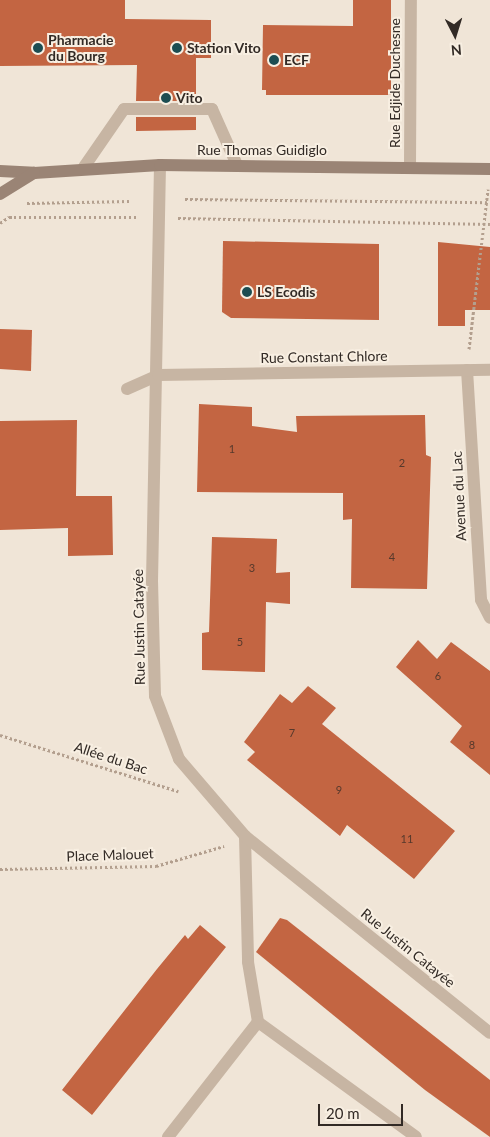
<!DOCTYPE html>
<meta charset="utf-8">
<style>
body{margin:0}
#map{position:relative;width:490px;height:1137px;overflow:hidden;background:#f0e5d7;font-family:Lato,sans-serif}
div>[style]{position:absolute}
[style*='--x']{left:calc(var(--x)*1px);top:calc(var(--y)*1px);width:calc(var(--w)*1px);rotate:calc(var(--a)*1deg)}
.building>*{inset:0;background:#c36542}
.path>*{height:3px;margin-top:-1.5px;transform-origin:0;background:repeating-linear-gradient(90deg,#b39f8e 0 2.5px,transparent 0 5px)}
.service>*{height:12px;margin:-6px;padding:0 6px;transform-origin:6px;border-radius:6px;background:#c7b5a3}
.minor>*{height:12px;margin:-6px;padding:0 6px;transform-origin:6px;border-radius:6px;background:#c7b5a3}
.secondary>*{height:12px;margin:-6px;padding:0 6px;transform-origin:6px;border-radius:6px;background:#9a8475}
.dots>*{width:14px;height:14px;translate:-50% -50%;box-sizing:border-box;border:2px solid #f8efe2;border-radius:50%}
span{translate:-50% -50%;white-space:nowrap;text-align:center;line-height:1.15;-webkit-text-stroke:4px #f8efe2;paint-order:stroke}
.number-label{font-size:11px;color:#56392c}
.number-label span{-webkit-text-stroke-width:0}
.poi-label{font-size:14px;color:#322a25;font-weight:700}
.left{translate:0 -50%;text-align:left}
.street-label{font-size:14px;color:#322a25}
.north{position:absolute;left:430px;top:10px;width:50px;height:50px;-webkit-text-stroke:4px #f8efe2;paint-order:stroke;rotate:175deg;font-size:14px;font-weight:700;line-height:20px;text-align:center;color:#322a25}
.north::after{content:'';display:block;margin:auto;width:18px;height:22px;background:#322a25;clip-path:polygon(50% 0,100% 100%,50% 72%,0 100%)}
.scale{position:absolute;left:318px;top:1104px;width:85px;height:22px;box-sizing:border-box;border:2px solid #322a25;border-top:0;padding-left:6px;font-size:15px;line-height:18px;white-space:nowrap;color:#322a25;-webkit-text-stroke:4px #f8efe2;paint-order:stroke}
</style>
<div id="map">
<div class="building">
<i style="clip-path:polygon(0 0,125px 0,125px 19px,211px 20px,211px 58px,196px 58px,196px 101px,136px 101px,137px 65px,0 66px)"></i>
<i style="clip-path:polygon(353px 0,391px 0,391px 95px,266px 95px,266px 90px,262px 90px,263px 25px,353px 26px)"></i>
<i style="clip-path:polygon(136px 117px,196px 117px,196px 130px,136px 131px)"></i>
<i style="clip-path:polygon(223px 241px,379px 244px,379px 320px,231px 318px,222px 312px)"></i>
<i style="clip-path:polygon(438px 242px,490px 247px,490px 310px,465px 310px,465px 326px,438px 326px)"></i>
<i style="clip-path:polygon(0 329px,32px 330px,31px 371px,0 369px)"></i>
<i style="clip-path:polygon(199px 404px,252px 407px,252px 426px,297px 432px,296px 416px,425px 415px,426px 455px,431px 457px,427px 589px,351px 588px,352px 519px,343px 520px,343px 493px,197px 492px)"></i>
<i style="clip-path:polygon(77px 420px,76px 496px,112px 496px,113px 555px,68px 556px,68px 528px,0 530px,0 421px)"></i>
<i style="clip-path:polygon(212px 537px,277px 539px,276px 573px,290px 572px,290px 604px,266px 602px,265px 672px,202px 670px,202px 633px,209px 632px)"></i>
<i style="clip-path:polygon(418px 640px,437px 659px,451px 642px,490px 671px,490px 775px,450px 742px,462px 726px,396px 667px)"></i>
<i style="clip-path:polygon(308px 686px,336px 708px,322px 724px,455px 831px,414px 879px,347px 825px,340px 836px,247px 760px,255px 752px,244px 742px,280px 694px,292px 703px)"></i>
<i style="clip-path:polygon(280px 918px,287px 920px,490px 1080px,490px 1137px,425px 1090px,256px 952px)"></i>
<i style="clip-path:polygon(200px 925px,226px 947px,92px 1115px,62px 1090px,157px 969px,185px 935px,188px 939px)"></i>
</div>
<div class="path">
<i style="--x:185;--y:199;--w:305;--a:0.6"></i>
<i style="--x:27;--y:203;--w:102;--a:-1.1"></i>
<i style="--x:178;--y:218;--w:312;--a:1.1"></i>
<i style="--x:0;--y:223;--w:11;--a:-34"></i>
<i style="--x:9;--y:217;--w:130;--a:0"></i>
<i style="--x:469;--y:349;--w:161;--a:-83.2"></i>
<i style="--x:0;--y:735;--w:187;--a:17.5"></i>
<i style="--x:0;--y:869;--w:156;--a:-1.1"></i>
<i style="--x:156;--y:866;--w:71;--a:-16.4"></i>
</div>
<div class="service">
<i style="--x:84;--y:167;--w:70;--a:-55.4"></i>
<i style="--x:124;--y:109;--w:88;--a:0"></i>
<i style="--x:212;--y:109;--w:61;--a:65.9"></i>
<i style="--x:127;--y:389;--w:34;--a:-24"></i>
<i style="--x:245;--y:836;--w:126;--a:88.6"></i>
<i style="--x:248;--y:962;--w:61;--a:80.5"></i>
<i style="--x:258;--y:1022;--w:195;--a:36"></i>
<i style="--x:168;--y:1137;--w:146;--a:-52"></i>
</div>
<div class="minor">
<i style="--x:160;--y:165;--w:416;--a:91.1"></i>
<i style="--x:152;--y:581;--w:115;--a:88.5"></i>
<i style="--x:155;--y:696;--w:67;--a:69.1"></i>
<i style="--x:179;--y:759;--w:101;--a:49.4"></i>
<i style="--x:245;--y:836;--w:314;--a:38.8"></i>
<i style="--x:410;--y:166;--w:166;--a:-89.7"></i>
<i style="--x:467;--y:370;--w:230;--a:86.5"></i>
<i style="--x:481;--y:600;--w:20;--a:63"></i>
<i style="--x:158;--y:375;--w:332;--a:-0.9"></i>
</div>
<div class="secondary">
<i style="--x:0;--y:171;--w:34;--a:3"></i>
<i style="--x:34;--y:173;--w:126;--a:-3.6"></i>
<i style="--x:160;--y:165;--w:330;--a:0.7"></i>
<i style="--x:0;--y:194;--w:40;--a:-32"></i>
</div>
<div class="dots">
<i style="left:38px;top:48px;background:#1c4d52"></i>
<i style="left:177px;top:48px;background:#1c4d52"></i>
<i style="left:274px;top:60px;background:#1c4d52"></i>
<i style="left:166px;top:98px;background:#1c4d52"></i>
<i style="left:247px;top:292px;background:#1c4d52"></i>
</div>
<div class="number-label">
<span style="left:232px;top:449px">1</span>
<span style="left:402px;top:463px">2</span>
<span style="left:392px;top:557px">4</span>
<span style="left:252px;top:568px">3</span>
<span style="left:240px;top:642px">5</span>
<span style="left:438px;top:676px">6</span>
<span style="left:292px;top:733px">7</span>
<span style="left:472px;top:745px">8</span>
<span style="left:339px;top:790px">9</span>
<span style="left:407px;top:839px">11</span>
</div>
<div class="poi-label">
<span class="left" style="left:48px;top:48px">Pharmacie<br>du Bourg</span>
<span class="left" style="left:187px;top:48px">Station Vito</span>
<span class="left" style="left:284px;top:60px">ECF</span>
<span class="left" style="left:176px;top:98px">Vito</span>
<span class="left" style="left:257px;top:292px">LS Ecodis</span>
</div>
<div class="street-label">
<span style="left:395px;top:83px;rotate:-90deg">Rue Edjide Duchesne</span>
<span style="left:262px;top:150px">Rue Thomas Guidiglo</span>
<span style="left:324px;top:357px;rotate:-1deg">Rue Constant Chlore</span>
<span style="left:459px;top:496px;rotate:-93deg">Avenue du Lac</span>
<span style="left:139px;top:627px;rotate:-91deg">Rue Justin Catayée</span>
<span style="left:111px;top:758px;rotate:18deg">Allée du Bac</span>
<span style="left:110px;top:855px;rotate:-2deg">Place Malouet</span>
<span style="left:408px;top:948px;rotate:39deg">Rue Justin Catayée</span>
</div>
<div class="north">N</div>
<div class="scale">20 m</div>
</div>
